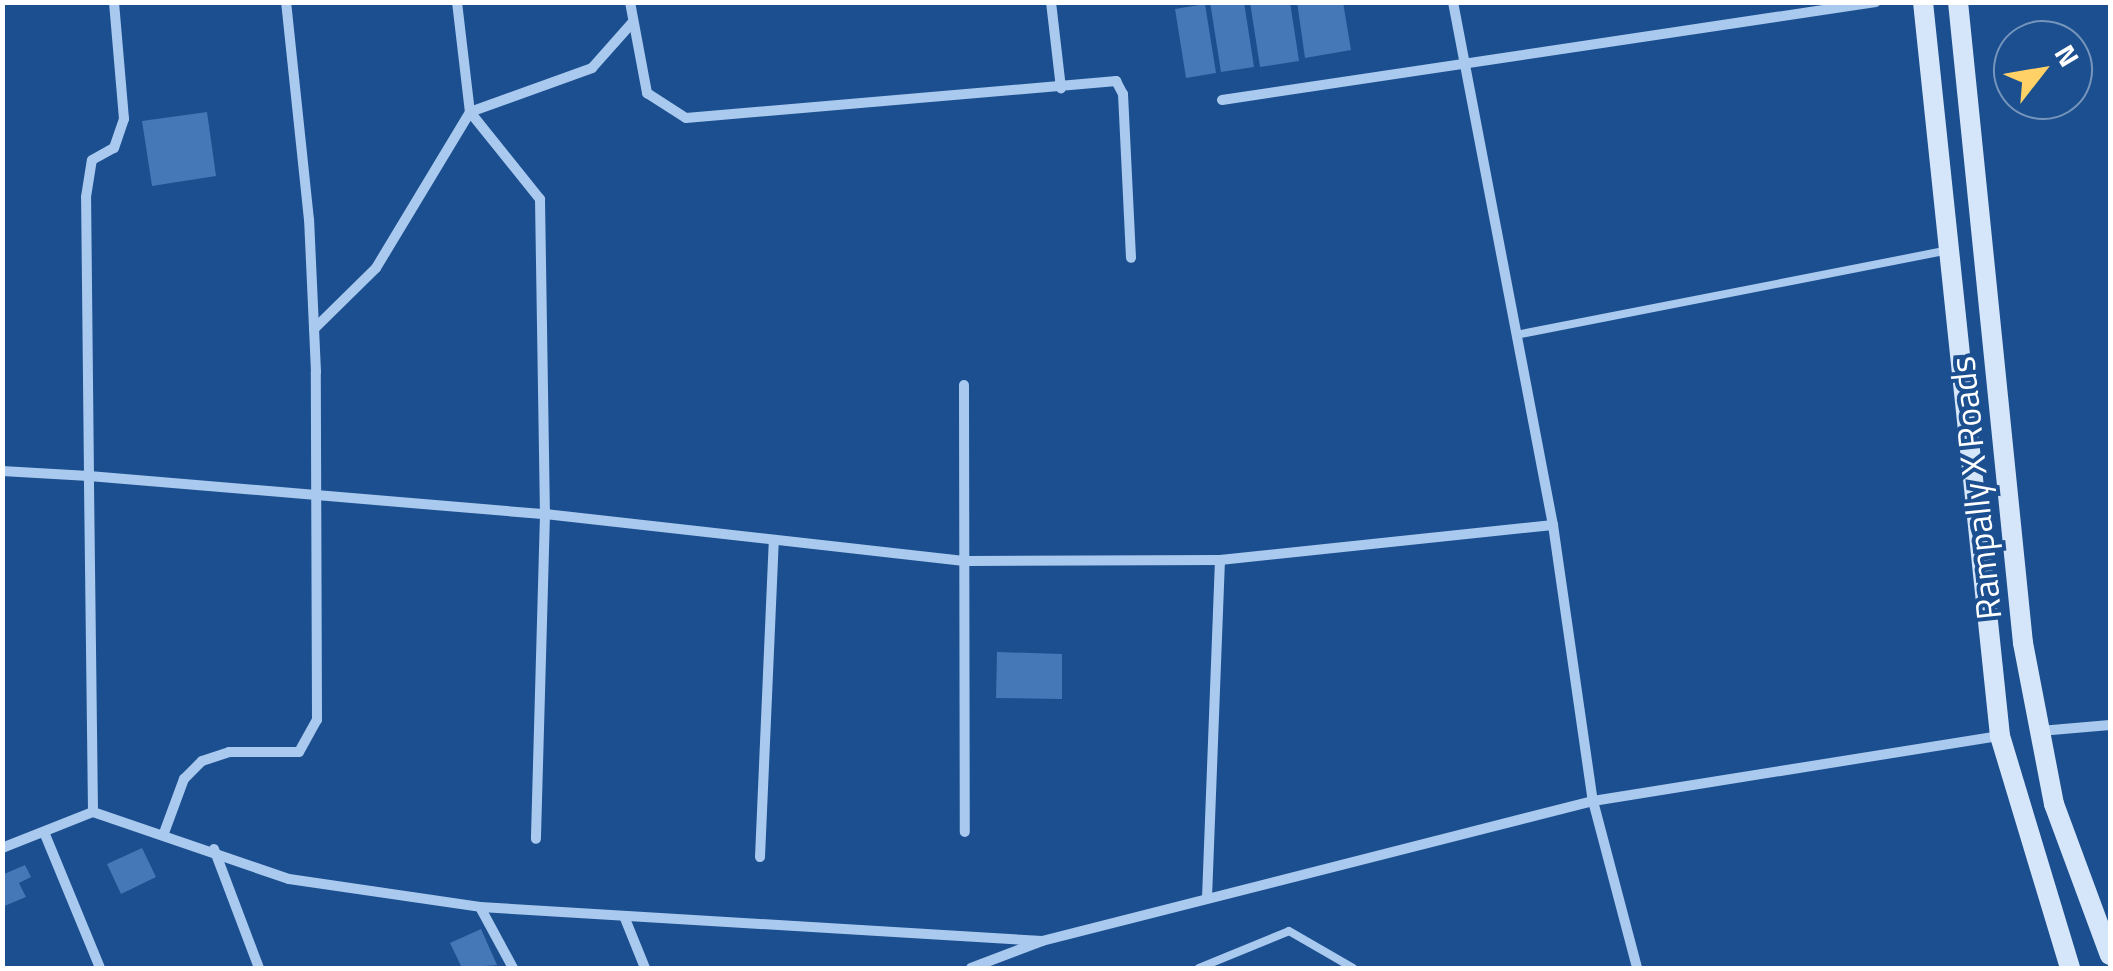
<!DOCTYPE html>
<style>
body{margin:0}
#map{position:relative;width:2113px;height:971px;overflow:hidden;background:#1b4f8f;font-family:"Titillium Web",sans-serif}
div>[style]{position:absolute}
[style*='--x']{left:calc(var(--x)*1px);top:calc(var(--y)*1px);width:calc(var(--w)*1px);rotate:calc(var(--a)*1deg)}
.building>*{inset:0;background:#4478b7}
.lane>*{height:8px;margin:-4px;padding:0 4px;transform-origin:4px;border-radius:4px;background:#a9c9ee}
.street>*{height:10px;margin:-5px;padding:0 5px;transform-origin:5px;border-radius:5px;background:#a9c9ee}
.secondary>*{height:20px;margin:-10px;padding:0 10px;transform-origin:10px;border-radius:10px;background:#d6e6fa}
span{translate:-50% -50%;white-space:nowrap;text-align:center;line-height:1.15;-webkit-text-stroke:8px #1b4f8f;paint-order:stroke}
.street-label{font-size:35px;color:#fff}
.frame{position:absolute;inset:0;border:5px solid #fff;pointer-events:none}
.north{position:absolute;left:1993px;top:20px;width:100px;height:100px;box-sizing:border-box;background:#1b4f8f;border:2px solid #7695bc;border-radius:50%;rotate:59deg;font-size:28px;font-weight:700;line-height:40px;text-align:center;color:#fff}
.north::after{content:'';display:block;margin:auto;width:35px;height:45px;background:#ffd166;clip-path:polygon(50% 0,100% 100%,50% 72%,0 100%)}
</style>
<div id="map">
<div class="building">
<i style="clip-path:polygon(1210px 2px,1244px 2px,1254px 67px,1221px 72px)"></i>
<i style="clip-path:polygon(1250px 2px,1290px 2px,1299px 61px,1260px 67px)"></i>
<i style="clip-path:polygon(1297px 2px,1343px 2px,1351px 50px,1305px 58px)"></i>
<i style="clip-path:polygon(1205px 4px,1216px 73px,1186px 78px,1175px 9px)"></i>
<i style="clip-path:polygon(207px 112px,216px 176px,152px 186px,142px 121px)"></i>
<i style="clip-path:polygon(997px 652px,1062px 654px,1062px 699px,996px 698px)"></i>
<i style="clip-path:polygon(142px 848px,156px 877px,121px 894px,107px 864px)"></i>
<i style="clip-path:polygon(25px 865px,31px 877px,19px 883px,26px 897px,2px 907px,2px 875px)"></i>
<i style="clip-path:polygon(481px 929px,497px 965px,462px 968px,450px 943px)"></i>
</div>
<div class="lane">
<i style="--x:1516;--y:335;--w:440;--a:-11.1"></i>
<i style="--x:1199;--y:968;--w:97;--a:-22.3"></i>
<i style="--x:1289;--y:931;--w:74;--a:30"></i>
</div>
<div class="street">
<i style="--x:457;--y:2;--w:111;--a:83.3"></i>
<i style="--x:470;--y:112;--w:112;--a:51.2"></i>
<i style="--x:540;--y:199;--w:315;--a:89.1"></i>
<i style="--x:545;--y:514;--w:325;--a:91.6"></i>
<i style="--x:630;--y:2;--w:93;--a:79.4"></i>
<i style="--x:647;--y:93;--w:46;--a:32.7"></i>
<i style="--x:686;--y:118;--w:432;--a:-4.9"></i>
<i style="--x:1116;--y:81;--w:15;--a:62"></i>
<i style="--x:1123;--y:94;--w:164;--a:87.2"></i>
<i style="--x:1051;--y:2;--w:87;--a:83.4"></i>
<i style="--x:1453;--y:2;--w:532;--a:79.18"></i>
<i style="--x:1553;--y:525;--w:279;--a:81.8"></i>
<i style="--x:1593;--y:801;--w:173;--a:75.2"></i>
<i style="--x:1222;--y:100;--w:661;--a:-8.52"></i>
<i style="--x:314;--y:329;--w:87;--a:-44.5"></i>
<i style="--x:376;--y:268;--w:182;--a:-58.9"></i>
<i style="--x:470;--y:112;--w:130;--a:-19.8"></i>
<i style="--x:592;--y:68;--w:60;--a:-48.4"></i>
<i style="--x:964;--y:385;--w:447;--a:89.9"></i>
<i style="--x:2;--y:471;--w:87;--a:3.3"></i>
<i style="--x:89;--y:476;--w:279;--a:-90.6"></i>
<i style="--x:86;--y:197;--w:37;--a:-81"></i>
<i style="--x:92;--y:160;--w:25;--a:-29"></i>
<i style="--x:114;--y:148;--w:31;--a:-71"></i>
<i style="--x:124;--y:119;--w:117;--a:-94.9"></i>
<i style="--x:2040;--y:731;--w:70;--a:-4.9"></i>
<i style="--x:93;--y:812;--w:336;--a:-90.7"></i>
<i style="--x:89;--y:476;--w:458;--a:4.8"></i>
<i style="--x:545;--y:514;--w:424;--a:6.4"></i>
<i style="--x:966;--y:561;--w:254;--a:-0.2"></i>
<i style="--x:1220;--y:560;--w:335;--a:-6"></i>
<i style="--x:44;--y:832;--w:147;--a:67.6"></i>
<i style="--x:164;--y:833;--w:58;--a:-69.7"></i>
<i style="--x:184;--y:779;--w:25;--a:-45"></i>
<i style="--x:202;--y:761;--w:28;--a:-18"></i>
<i style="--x:229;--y:752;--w:70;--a:0"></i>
<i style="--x:299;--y:752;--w:37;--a:-61"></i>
<i style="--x:317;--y:720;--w:348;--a:-90.2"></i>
<i style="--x:316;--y:372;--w:152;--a:-92.6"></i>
<i style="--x:309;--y:220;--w:219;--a:-96"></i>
<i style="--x:2;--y:848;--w:98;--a:-21.6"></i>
<i style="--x:93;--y:812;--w:207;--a:18.9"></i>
<i style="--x:289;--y:879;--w:193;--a:8.3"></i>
<i style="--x:480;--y:907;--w:563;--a:3.46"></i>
<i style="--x:214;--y:849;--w:127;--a:69.3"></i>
<i style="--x:760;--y:857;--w:317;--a:-87.5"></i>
<i style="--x:1207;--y:898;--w:338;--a:-87.8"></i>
<i style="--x:480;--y:907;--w:69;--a:61.6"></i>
<i style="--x:624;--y:916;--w:56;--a:68"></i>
<i style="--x:971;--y:968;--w:76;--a:-20.8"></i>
<i style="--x:1042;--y:941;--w:569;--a:-14.26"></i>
<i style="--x:1593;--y:801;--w:412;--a:-9.1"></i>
</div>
<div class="secondary">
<i style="--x:1923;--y:2;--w:738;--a:84.01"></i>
<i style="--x:2000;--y:736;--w:242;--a:73.2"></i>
<i style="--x:1958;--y:2;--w:644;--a:84.21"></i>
<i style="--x:2023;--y:643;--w:164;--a:79.1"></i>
<i style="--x:2054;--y:804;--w:161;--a:69.7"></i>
</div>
<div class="street-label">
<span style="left:1975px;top:488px;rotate:-96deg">Rampally X Roads</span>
</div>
<div class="frame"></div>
<div class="north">N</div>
</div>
